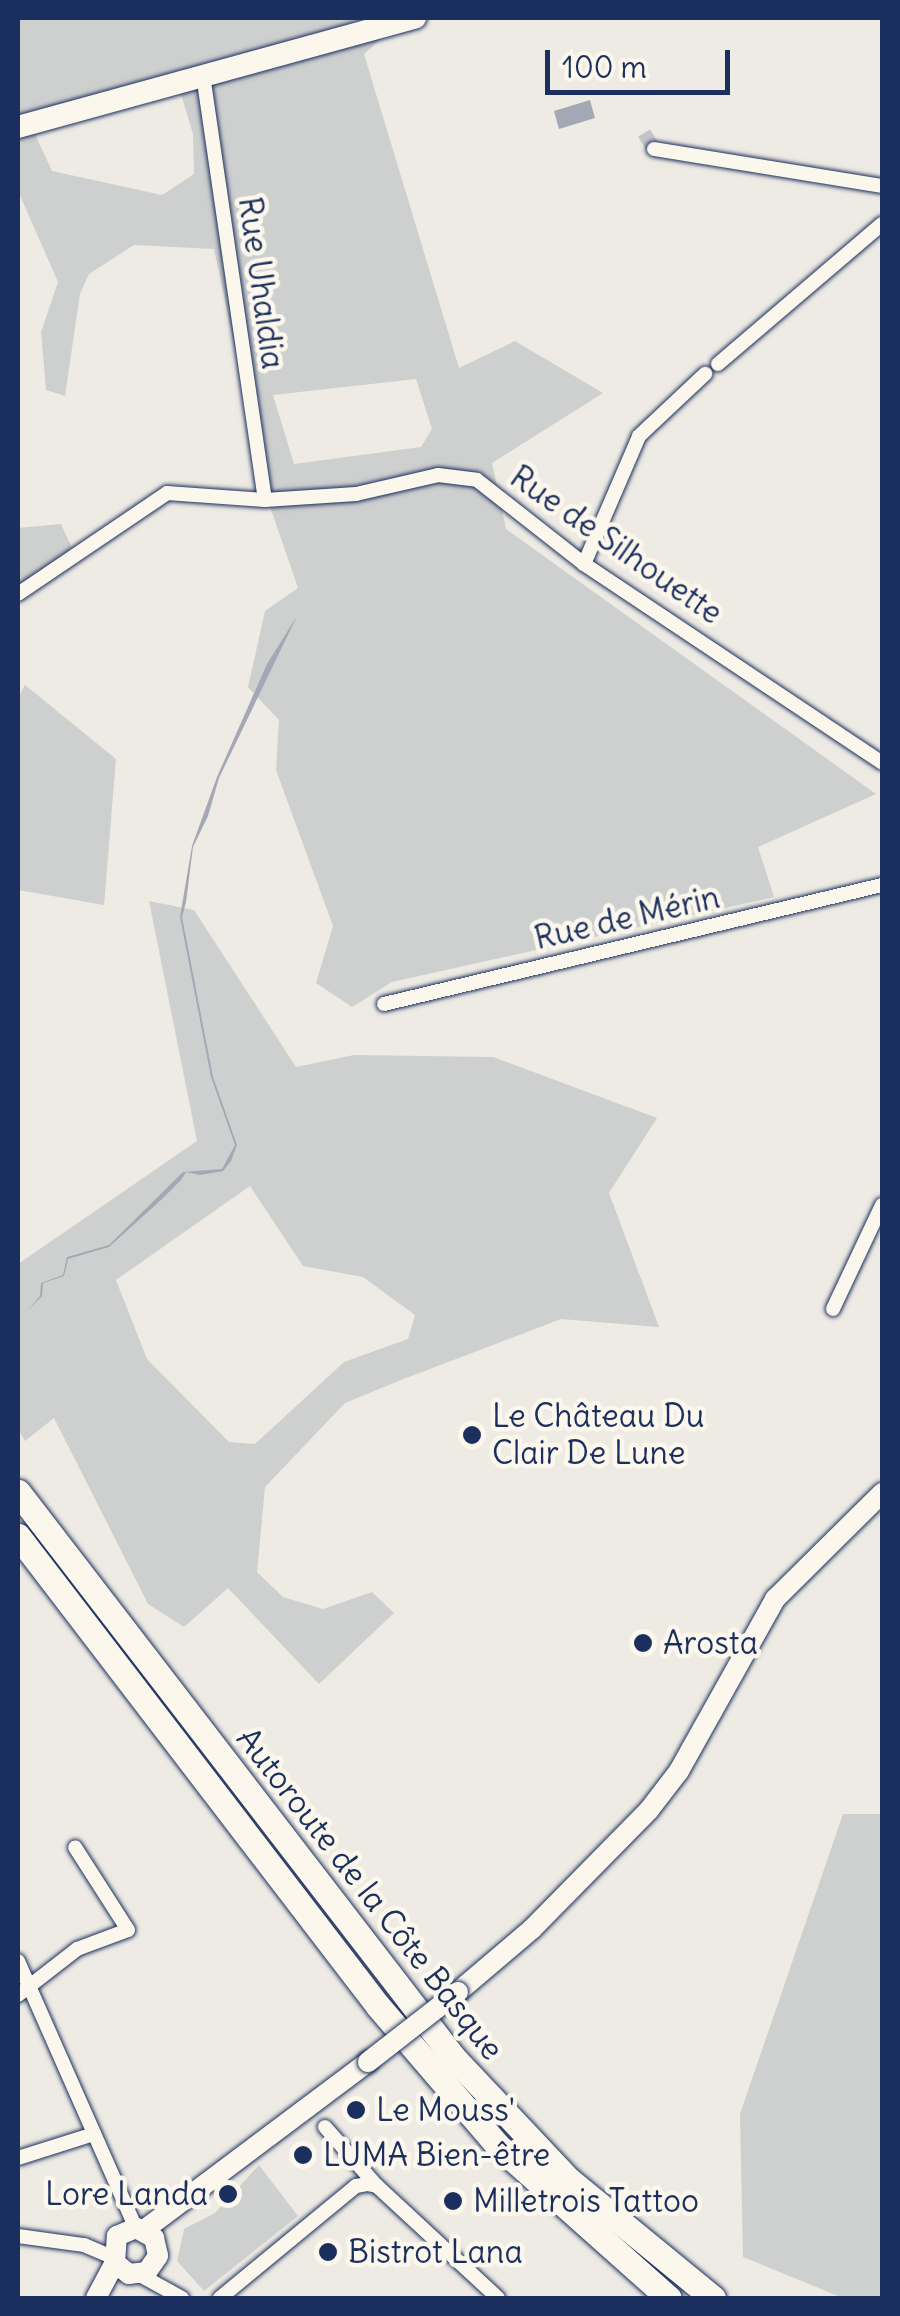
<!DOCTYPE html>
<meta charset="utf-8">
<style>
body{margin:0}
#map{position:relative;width:900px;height:2316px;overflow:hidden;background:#eeebe4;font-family:Delius,sans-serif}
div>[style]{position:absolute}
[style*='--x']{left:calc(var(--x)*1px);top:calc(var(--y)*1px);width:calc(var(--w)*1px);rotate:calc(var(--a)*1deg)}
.green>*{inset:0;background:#cecfcf}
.water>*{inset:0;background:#a3a8b4}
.minor-tunnel>*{height:14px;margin-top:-7px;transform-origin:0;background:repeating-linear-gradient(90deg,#c4c5c9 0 14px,transparent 0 21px)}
.roads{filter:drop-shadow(0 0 2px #1b2f5e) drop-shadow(0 0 2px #1b2f5e)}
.minor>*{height:14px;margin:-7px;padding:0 7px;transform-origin:7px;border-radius:7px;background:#fbf7ec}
.secondary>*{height:20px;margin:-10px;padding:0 10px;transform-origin:10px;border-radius:10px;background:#fbf7ec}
.primary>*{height:22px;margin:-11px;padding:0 11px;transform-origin:11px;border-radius:11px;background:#fbf7ec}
.motorway>*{height:25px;margin:-12.5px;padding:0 12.5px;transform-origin:12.5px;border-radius:12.5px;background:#fbf7ec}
.bridges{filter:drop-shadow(0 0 2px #1b2f5e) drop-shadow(0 0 2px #1b2f5e)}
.secondary-bridge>*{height:20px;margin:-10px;padding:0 10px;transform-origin:10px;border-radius:10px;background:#fbf7ec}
.dots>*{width:28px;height:28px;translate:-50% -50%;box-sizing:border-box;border:5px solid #fbf7ec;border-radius:50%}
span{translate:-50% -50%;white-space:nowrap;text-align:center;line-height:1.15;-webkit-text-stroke:9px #fbf7ec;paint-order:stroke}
.street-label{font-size:32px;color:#1b2f5e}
.poi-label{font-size:32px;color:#1b2f5e}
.left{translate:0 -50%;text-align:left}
.right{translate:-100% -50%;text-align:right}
.frame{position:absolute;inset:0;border:20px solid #1b2f5e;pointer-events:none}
.scale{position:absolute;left:545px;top:50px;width:185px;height:45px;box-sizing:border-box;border:5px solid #1b2f5e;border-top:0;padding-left:12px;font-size:30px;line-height:35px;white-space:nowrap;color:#1b2f5e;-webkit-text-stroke:8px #fbf7ec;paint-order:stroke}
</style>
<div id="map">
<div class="green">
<i style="clip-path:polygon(evenodd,18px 18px,405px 18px,364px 54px,459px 368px,515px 341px,603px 393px,492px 463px,506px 529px,876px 794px,758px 847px,774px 897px,392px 982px,352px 1007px,316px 983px,333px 926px,276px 770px,279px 720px,248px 687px,265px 611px,298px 588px,266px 495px,214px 249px,134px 245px,89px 274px,80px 294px,65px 396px,46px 390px,41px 332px,58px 282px,18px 191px,18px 18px,180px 91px,193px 134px,194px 174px,162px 195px,52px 171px,33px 130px,180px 91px,18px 18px,416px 379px,432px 429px,421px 447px,294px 464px,273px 395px,416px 379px)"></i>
<i style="clip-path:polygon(61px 524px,72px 548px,18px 592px,18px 528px)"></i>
<i style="clip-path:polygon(25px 685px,116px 759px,104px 905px,18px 890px,18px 698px)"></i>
<i style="clip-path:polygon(evenodd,149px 901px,194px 910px,296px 1067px,354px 1055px,493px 1057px,657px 1118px,609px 1193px,659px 1327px,561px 1319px,401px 1380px,345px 1403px,265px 1487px,257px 1572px,283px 1597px,323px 1609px,372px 1592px,394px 1613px,319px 1684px,228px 1588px,184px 1627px,148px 1604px,54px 1418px,25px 1441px,18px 1429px,18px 1264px,197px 1141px,149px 901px,250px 1186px,303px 1266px,363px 1277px,415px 1315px,408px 1339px,344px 1362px,255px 1444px,229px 1442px,147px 1359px,116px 1280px,250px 1186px)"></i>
<i style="clip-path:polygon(843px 1814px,882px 1814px,882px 2298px,843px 2298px,743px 2257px,740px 2114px)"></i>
<i style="clip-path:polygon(259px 2165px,298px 2216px,204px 2291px,177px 2261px,184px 2229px,215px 2213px)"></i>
</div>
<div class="water">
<i style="clip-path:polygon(590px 100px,595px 118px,559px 129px,554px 111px)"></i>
<i style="clip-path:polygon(297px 616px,219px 778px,208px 816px,193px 847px,186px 902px,182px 917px,213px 1077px,237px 1145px,231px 1161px,223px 1171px,200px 1175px,186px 1172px,181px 1180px,161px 1200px,109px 1247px,68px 1259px,64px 1276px,43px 1283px,42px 1296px,28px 1310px,40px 1296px,41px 1283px,63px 1275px,67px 1257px,109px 1245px,183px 1172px,222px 1169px,235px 1145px,211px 1077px,180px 917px,192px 846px,217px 777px,267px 664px)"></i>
</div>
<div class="minor-tunnel">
<i style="--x:644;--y:133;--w:19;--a:58"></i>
</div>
<div class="roads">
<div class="minor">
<i style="--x:203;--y:75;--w:429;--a:81.7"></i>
<i style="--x:654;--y:149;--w:231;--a:9.2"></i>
<i style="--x:718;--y:364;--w:216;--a:-40.5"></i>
<i style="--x:584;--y:564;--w:139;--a:-66.7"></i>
<i style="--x:639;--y:436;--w:91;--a:-43.2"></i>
<i style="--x:18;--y:594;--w:180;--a:-34.1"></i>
<i style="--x:167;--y:493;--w:98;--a:4.1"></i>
<i style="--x:265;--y:500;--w:91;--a:-3.8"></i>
<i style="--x:356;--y:494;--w:84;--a:-13"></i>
<i style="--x:438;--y:475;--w:39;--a:7"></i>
<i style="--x:477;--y:480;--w:136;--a:38.1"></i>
<i style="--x:584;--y:564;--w:358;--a:33.7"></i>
<i style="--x:384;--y:1004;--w:512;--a:-13.44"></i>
<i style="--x:833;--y:1309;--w:115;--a:-64.8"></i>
<i style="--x:18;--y:1961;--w:292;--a:66.2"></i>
<i style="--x:18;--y:1995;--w:75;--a:-37.9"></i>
<i style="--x:77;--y:1949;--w:54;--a:-20.4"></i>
<i style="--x:128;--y:1930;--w:98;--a:-122.6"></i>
<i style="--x:325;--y:2127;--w:77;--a:48.7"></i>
<i style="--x:18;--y:2158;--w:80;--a:-17.5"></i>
<i style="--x:18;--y:2236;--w:67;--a:7.8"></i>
<i style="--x:84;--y:2245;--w:30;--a:23"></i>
<i style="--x:140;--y:2275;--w:48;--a:28.7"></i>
<i style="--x:220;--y:2298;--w:176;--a:-39.5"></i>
<i style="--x:356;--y:2186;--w:11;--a:-10"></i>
<i style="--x:367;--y:2184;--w:10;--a:11"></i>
<i style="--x:377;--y:2186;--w:165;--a:42.8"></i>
</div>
<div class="secondary">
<i style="--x:458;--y:1992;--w:97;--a:-40.4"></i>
<i style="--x:532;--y:1929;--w:167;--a:-45.5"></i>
<i style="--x:649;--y:1810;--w:49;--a:-52.4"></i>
<i style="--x:679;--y:1771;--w:197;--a:-60.8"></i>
<i style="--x:775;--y:1599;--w:151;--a:-44.7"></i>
<i style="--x:144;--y:2230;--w:280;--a:-36.9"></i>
<i style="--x:96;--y:2298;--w:40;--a:-62"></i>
<i style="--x:115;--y:2263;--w:27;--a:-86"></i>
<i style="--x:117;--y:2236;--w:21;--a:-23"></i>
<i style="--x:136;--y:2228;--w:21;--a:29"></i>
<i style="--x:154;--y:2238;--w:18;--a:77"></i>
<i style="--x:158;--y:2256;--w:19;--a:125"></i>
<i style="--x:147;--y:2272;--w:18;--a:174"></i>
<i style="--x:129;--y:2274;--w:18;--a:-142"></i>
</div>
<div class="primary">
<i style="--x:18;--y:127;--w:412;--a:-15.4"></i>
</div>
<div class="motorway">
<i style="--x:18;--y:1492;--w:713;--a:52.41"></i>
<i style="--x:453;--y:2057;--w:169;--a:46.7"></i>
<i style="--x:569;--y:2180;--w:186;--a:39.3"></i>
<i style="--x:18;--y:1536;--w:592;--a:52.55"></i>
<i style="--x:378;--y:2006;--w:183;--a:49.4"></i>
<i style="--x:497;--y:2145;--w:230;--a:41.7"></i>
</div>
</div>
<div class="bridges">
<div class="secondary-bridge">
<i style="--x:368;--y:2062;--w:114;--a:-37.9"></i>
</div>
</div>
<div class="dots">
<i style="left:472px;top:1435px;background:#1b2f5e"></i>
<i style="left:643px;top:1643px;background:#1b2f5e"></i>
<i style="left:356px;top:2110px;background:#1b2f5e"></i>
<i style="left:303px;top:2155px;background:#1b2f5e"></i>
<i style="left:228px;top:2194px;background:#1b2f5e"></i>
<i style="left:453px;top:2201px;background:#1b2f5e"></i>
<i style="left:328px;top:2252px;background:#1b2f5e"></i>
</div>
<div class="street-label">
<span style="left:261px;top:283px;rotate:82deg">Rue Uhaldia</span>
<span style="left:616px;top:545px;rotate:35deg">Rue de Silhouette</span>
<span style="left:627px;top:918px;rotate:-13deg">Rue de Mérin</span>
<span style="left:370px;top:1894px;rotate:52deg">Autoroute de la Côte Basque</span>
</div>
<div class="poi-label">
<span class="left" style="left:492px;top:1435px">Le Château Du<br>Clair De Lune</span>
<span class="left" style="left:663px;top:1643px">Arosta</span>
<span class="left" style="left:376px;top:2110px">Le Mouss'</span>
<span class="left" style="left:323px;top:2155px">LUMA Bien-être</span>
<span class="right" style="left:208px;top:2194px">Lore Landa</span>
<span class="left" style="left:473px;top:2201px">Milletrois Tattoo</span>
<span class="left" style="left:348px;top:2252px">Bistrot Lana</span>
</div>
<div class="frame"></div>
<div class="scale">100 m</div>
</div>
